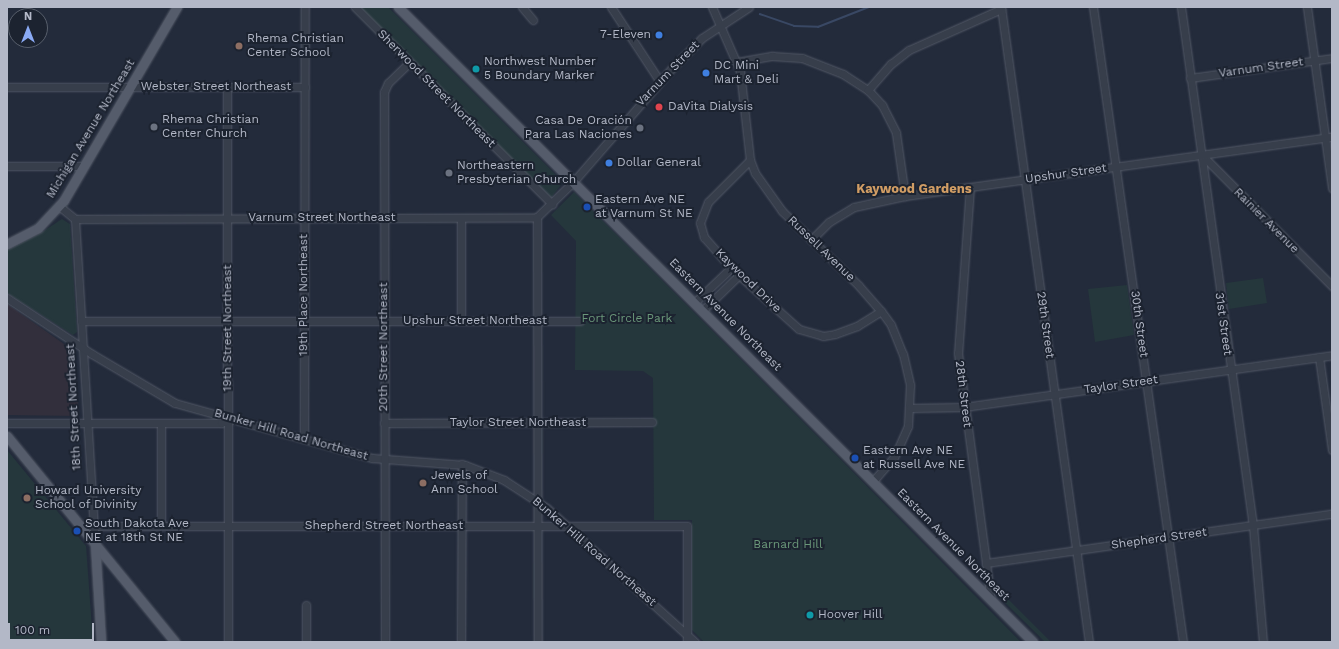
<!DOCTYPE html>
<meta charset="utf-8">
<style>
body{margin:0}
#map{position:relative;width:1339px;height:649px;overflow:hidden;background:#232b3b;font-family:"Work Sans",sans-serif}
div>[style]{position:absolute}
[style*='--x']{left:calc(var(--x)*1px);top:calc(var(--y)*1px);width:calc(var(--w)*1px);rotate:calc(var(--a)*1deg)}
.medical>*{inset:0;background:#322f3c}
.green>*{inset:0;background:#25373c}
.stream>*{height:1.5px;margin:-0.75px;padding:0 0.75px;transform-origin:0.75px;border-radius:0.75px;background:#394864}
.roads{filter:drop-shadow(0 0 1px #525866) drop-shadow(0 0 1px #525866)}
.minor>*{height:7px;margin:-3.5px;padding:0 3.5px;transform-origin:3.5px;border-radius:3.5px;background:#373e4b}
.major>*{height:9px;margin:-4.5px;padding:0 4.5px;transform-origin:4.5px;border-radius:4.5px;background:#555c6b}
.dots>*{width:11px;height:11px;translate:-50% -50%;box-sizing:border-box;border:2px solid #1c2330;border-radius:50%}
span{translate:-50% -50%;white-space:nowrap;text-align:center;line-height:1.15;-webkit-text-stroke:4px #1c2330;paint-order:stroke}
.poi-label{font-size:12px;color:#b3b8c7}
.right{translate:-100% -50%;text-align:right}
.left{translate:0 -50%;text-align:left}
.street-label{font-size:12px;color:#b3b8c7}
.park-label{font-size:12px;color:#6a9779}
.neighbourhood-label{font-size:13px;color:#d19d64;font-weight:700}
.frame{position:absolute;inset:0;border:8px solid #b3b8c7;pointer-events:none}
.north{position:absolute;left:8px;top:8px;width:40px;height:40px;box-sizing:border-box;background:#1c2330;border:1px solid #585f6c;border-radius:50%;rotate:0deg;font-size:11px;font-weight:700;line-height:16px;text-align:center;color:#b3b8c7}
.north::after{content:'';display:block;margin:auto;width:14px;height:18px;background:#8aaaf4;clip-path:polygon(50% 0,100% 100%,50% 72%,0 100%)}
.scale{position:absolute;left:8px;top:623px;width:86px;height:18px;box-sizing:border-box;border:2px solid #b3b8c7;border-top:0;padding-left:5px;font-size:12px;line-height:14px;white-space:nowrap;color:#b3b8c7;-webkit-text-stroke:3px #1c2330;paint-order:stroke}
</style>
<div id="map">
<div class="medical">
<i style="clip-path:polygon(7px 304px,74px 351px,79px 416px,7px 415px)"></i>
</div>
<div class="green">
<i style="clip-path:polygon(360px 7px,388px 7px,563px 182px,551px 198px)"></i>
<i style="clip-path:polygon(574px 192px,844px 463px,1021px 642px,704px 642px,692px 630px,692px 520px,654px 520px,654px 517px,653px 378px,643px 371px,575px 370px,576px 241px,551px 215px)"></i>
<i style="clip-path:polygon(62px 219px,70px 224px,77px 332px,73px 335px,7px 293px,7px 250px,39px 234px)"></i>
<i style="clip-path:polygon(1263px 278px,1267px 303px,1229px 309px,1226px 283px)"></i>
<i style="clip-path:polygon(1127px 285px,1134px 335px,1095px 342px,1088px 289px)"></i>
<i style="clip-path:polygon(7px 450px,86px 546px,93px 642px,7px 642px)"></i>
<i style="clip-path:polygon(995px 586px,1051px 642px,1045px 642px,997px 595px)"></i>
</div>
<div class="stream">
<i style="--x:760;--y:14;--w:36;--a:19"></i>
<i style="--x:794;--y:26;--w:24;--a:2"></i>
<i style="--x:818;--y:27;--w:55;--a:-21.4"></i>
</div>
<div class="roads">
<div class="minor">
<i style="--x:355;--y:7;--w:279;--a:45"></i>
<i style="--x:522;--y:7;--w:17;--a:50"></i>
<i style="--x:611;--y:7;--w:87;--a:56.7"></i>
<i style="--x:712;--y:7;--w:70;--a:66.4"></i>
<i style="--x:740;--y:71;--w:90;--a:83.6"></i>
<i style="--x:750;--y:160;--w:14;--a:69"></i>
<i style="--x:755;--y:173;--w:47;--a:54.6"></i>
<i style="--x:782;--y:211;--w:107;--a:44.2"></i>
<i style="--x:859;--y:286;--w:33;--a:49"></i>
<i style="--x:881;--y:311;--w:17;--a:54"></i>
<i style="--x:891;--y:325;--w:31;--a:68"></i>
<i style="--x:903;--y:354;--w:32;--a:77"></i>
<i style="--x:910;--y:385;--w:41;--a:92.8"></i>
<i style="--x:908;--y:426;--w:34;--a:114"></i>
<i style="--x:894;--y:457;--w:32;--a:131"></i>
<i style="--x:1001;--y:7;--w:641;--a:82.11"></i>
<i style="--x:1093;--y:7;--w:641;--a:81.93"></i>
<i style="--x:1181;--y:7;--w:524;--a:82.1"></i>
<i style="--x:1253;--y:526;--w:116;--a:85.1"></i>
<i style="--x:1307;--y:7;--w:183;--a:82.1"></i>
<i style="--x:737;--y:62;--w:36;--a:-10"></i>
<i style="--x:772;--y:56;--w:30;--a:4"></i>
<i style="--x:802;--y:58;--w:44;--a:21.3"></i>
<i style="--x:843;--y:74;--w:30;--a:33"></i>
<i style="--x:868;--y:90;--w:21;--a:47"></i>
<i style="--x:882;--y:105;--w:31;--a:63"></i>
<i style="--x:896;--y:133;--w:64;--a:81.9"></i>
<i style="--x:1190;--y:78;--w:143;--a:-8"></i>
<i style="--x:7;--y:87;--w:298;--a:0"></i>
<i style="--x:227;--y:87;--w:555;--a:89.9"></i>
<i style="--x:868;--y:90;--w:35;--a:-49"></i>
<i style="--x:891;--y:64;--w:23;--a:-38"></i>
<i style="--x:909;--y:50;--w:101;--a:-24"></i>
<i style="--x:1202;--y:155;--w:185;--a:45.2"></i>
<i style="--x:750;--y:160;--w:59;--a:135"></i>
<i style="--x:708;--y:202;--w:22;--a:111"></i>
<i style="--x:700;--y:223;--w:15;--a:74"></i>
<i style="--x:704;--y:237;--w:41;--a:48.9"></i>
<i style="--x:731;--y:268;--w:91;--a:41.9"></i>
<i style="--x:799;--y:329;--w:25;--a:16"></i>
<i style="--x:823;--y:336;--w:12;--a:-9"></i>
<i style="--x:835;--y:334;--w:23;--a:-20"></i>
<i style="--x:857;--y:326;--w:28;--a:-32"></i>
<i style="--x:7;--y:166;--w:77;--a:0"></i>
<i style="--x:970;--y:187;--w:166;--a:94.1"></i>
<i style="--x:958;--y:353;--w:249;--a:82.4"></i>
<i style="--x:59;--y:206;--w:21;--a:39"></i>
<i style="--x:75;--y:219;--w:462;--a:-0.2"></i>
<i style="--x:537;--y:217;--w:52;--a:-44.2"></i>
<i style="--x:574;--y:181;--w:150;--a:-49.1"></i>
<i style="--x:672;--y:68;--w:42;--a:-45"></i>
<i style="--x:702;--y:38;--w:56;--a:-33.4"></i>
<i style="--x:537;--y:217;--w:425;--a:89.9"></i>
<i style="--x:461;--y:218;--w:103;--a:90"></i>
<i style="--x:75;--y:219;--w:325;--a:86.5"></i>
<i style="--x:811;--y:240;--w:25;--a:-45"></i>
<i style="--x:829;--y:222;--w:29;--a:-31"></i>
<i style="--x:854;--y:207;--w:52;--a:-12.2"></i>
<i style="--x:905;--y:196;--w:431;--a:-7.9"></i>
<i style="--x:7;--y:298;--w:102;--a:33.4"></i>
<i style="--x:92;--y:354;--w:96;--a:30.6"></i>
<i style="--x:175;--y:403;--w:205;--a:15.6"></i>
<i style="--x:372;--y:458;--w:93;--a:4.3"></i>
<i style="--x:465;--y:465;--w:42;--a:21"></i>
<i style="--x:504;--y:480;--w:51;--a:33.1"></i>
<i style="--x:547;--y:508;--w:200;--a:42.2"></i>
<i style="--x:695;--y:302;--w:50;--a:-43.4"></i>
<i style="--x:703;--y:310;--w:50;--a:-44.2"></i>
<i style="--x:81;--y:321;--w:499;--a:0"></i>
<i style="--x:1319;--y:357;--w:94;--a:82"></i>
<i style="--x:910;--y:408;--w:54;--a:-1.1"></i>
<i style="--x:964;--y:407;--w:372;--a:-8"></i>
<i style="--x:7;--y:423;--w:214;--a:0"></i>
<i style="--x:221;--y:423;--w:8;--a:-23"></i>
<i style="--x:384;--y:423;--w:268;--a:-0.2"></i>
<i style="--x:304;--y:439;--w:432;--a:-89.9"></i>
<i style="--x:161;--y:525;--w:102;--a:-90"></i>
<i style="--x:80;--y:526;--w:607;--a:0"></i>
<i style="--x:687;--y:526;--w:116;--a:90"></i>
<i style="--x:986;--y:563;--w:349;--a:-8.1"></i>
<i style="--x:306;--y:605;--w:37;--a:90"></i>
<i style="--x:385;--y:642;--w:550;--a:-90.1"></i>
<i style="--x:384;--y:92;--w:10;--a:-66"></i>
<i style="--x:388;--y:83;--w:30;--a:-44"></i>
<i style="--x:461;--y:642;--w:178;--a:-89.7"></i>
</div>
<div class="major">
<i style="--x:398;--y:7;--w:898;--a:45"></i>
<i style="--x:7;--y:244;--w:35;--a:-27"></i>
<i style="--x:38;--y:228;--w:38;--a:-47"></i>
<i style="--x:64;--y:200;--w:224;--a:-59.7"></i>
<i style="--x:7;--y:436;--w:266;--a:50.8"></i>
<i style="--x:95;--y:544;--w:98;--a:86.5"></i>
</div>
</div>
<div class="dots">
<i style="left:659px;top:35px;background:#3f7fe0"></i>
<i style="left:239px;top:46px;background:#8d6e63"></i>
<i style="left:476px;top:69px;background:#0f9aa8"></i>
<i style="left:706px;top:73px;background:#3f7fe0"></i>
<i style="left:659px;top:107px;background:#e0444e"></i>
<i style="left:154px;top:127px;background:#6b7280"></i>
<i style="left:640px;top:128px;background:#6b7280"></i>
<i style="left:609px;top:163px;background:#3f7fe0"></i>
<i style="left:449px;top:173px;background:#6b7280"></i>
<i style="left:587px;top:207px;background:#1a4fb4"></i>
<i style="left:855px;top:458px;background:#1a4fb4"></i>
<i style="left:423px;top:483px;background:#8d6e63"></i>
<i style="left:27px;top:498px;background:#8d6e63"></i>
<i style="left:77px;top:531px;background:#1a4fb4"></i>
<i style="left:810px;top:615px;background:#0f9aa8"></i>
</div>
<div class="poi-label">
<span class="right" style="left:651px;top:35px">7-Eleven</span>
<span class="left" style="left:247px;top:46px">Rhema Christian<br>Center School</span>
<span class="left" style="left:484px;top:69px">Northwest Number<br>5 Boundary Marker</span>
<span class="left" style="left:714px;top:73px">DC Mini<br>Mart &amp; Deli</span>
<span class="left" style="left:668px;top:107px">DaVita Dialysis</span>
<span class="left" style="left:162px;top:127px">Rhema Christian<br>Center Church</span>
<span class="right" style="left:632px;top:128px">Casa De Oración<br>Para Las Naciones</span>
<span class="left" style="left:617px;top:163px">Dollar General</span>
<span class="left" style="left:457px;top:173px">Northeastern<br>Presbyterian Church</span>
<span class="left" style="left:595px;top:207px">Eastern Ave NE<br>at Varnum St NE</span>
<span class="left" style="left:863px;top:458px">Eastern Ave NE<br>at Russell Ave NE</span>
<span class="left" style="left:431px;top:483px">Jewels of<br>Ann School</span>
<span class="left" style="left:35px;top:498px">Howard University<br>School of Divinity</span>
<span class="left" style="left:85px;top:531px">South Dakota Ave<br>NE at 18th St NE</span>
<span class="left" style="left:818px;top:615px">Hoover Hill</span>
</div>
<div class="street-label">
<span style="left:1261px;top:68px;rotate:-8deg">Varnum Street</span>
<span style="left:668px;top:74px;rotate:-46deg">Varnum Street</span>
<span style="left:216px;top:87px">Webster Street Northeast</span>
<span style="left:436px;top:89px;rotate:45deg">Sherwood Street Northeast</span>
<span style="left:91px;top:129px;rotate:-59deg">Michigan Avenue Northeast</span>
<span style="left:1066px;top:174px;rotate:-8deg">Upshur Street</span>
<span style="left:322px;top:218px">Varnum Street Northeast</span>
<span style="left:1266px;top:221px;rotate:45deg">Rainier Avenue</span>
<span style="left:821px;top:249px;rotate:44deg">Russell Avenue</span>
<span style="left:748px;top:281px;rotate:44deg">Kaywood Drive</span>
<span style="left:304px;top:295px;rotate:-90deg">19th Place Northeast</span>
<span style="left:725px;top:315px;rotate:45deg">Eastern Avenue Northeast</span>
<span style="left:475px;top:321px">Upshur Street Northeast</span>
<span style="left:1139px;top:324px;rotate:82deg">30th Street</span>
<span style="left:1223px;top:324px;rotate:82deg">31st Street</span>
<span style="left:1045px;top:325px;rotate:82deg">29th Street</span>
<span style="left:228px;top:328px;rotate:-90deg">19th Street Northeast</span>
<span style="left:384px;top:347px;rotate:-90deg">20th Street Northeast</span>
<span style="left:1121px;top:385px;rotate:-8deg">Taylor Street</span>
<span style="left:963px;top:394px;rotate:83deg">28th Street</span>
<span style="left:74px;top:407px;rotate:-93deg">18th Street Northeast</span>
<span style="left:518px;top:423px">Taylor Street Northeast</span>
<span style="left:291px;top:435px;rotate:16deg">Bunker Hill Road Northeast</span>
<span style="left:384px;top:526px">Shepherd Street Northeast</span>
<span style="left:1159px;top:539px;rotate:-8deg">Shepherd Street</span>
<span style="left:953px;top:545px;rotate:45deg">Eastern Avenue Northeast</span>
<span style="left:594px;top:552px;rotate:41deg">Bunker Hill Road Northeast</span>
</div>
<div class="park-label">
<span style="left:627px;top:319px">Fort Circle Park</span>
<span style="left:788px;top:545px">Barnard Hill</span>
</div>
<div class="neighbourhood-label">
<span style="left:914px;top:189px">Kaywood Gardens</span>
</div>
<div class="frame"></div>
<div class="north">N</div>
<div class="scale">100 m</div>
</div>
